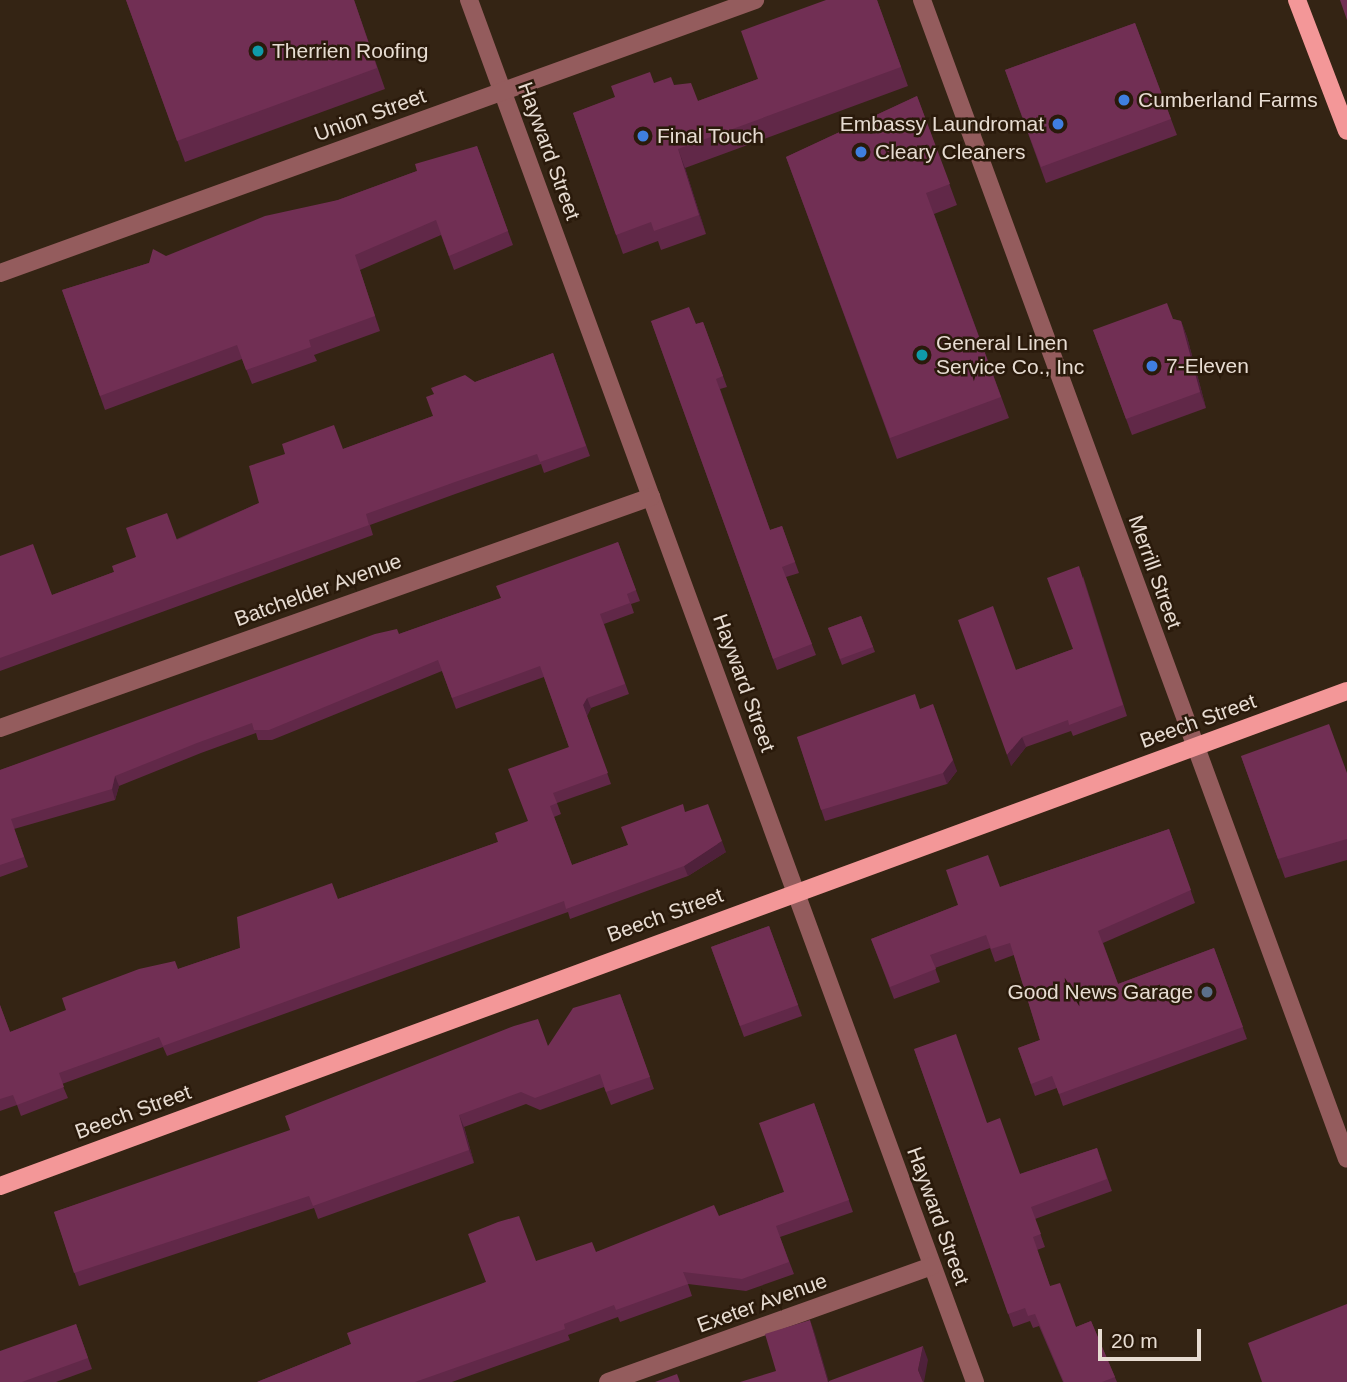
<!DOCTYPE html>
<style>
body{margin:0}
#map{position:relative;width:1347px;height:1382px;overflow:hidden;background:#342414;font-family:Helvetica,sans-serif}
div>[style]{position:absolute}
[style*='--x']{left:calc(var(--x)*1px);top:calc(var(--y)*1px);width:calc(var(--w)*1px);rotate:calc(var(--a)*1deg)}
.minor>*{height:18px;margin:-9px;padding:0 9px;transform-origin:9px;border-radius:9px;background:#945c5d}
.major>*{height:18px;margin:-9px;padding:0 9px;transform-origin:9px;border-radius:9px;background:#f39798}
.wall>*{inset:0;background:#612848}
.shaded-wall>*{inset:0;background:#4f213b}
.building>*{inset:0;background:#712f54}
.dots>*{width:19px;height:19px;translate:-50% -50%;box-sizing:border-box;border:4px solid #2a1a0b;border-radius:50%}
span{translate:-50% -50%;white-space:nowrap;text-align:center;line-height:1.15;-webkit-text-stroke:5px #2a1a0b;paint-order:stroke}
.poi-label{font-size:21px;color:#e7dcd2}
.left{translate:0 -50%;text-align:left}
.right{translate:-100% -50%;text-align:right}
.street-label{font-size:21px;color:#e7dcd2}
.scale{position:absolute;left:1098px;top:1329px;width:103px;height:32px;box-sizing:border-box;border:4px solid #e7dcd2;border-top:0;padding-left:9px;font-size:21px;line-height:24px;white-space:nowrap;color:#e7dcd2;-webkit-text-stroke:5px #2a1a0b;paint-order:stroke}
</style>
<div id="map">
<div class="minor">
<i style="--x:469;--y:0;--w:1472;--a:69.89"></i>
<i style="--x:922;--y:0;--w:1234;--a:69.86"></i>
<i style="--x:0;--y:273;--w:803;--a:-19.88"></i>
<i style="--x:0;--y:728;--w:691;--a:-19.54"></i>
<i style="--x:608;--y:1382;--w:344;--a:-19.7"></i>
</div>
<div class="major">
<i style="--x:1297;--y:0;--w:140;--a:69.1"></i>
<i style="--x:0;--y:1186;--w:1435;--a:-20.18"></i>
</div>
<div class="wall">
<i style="clip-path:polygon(126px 0,354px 0,385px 89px,185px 162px)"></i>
<i style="clip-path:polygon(877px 0,908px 86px,685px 168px,706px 234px,661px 250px,658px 241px,623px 254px,573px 113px,654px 83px,674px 85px,698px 101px,758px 79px)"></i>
<i style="clip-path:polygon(1135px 23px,1177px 135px,1046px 183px,1005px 70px)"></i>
<i style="clip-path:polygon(917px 96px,957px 205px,934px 214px,1009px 418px,897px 459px,786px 157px)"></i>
<i style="clip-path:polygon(477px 146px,513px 245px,454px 270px,441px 235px,360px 270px,380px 331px,314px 355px,317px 361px,252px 384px,242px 359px,105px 410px,62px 290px,149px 263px,338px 200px,417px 171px)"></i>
<i style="clip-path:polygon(1173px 319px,1181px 321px,1187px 337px,1206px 408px,1132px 435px,1093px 330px)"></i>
<i style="clip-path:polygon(651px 321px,696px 324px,703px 322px,727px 387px,720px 389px,770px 530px,782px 526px,799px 573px,786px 577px,816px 655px,777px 670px)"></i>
<i style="clip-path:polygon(553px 353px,590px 456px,544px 473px,541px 464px,458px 493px,370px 525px,373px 535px,0 671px,0 556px,52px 595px,114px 572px,136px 557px,259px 503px,343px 449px,433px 416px,475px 382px)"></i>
<i style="clip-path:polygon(618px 542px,640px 601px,631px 604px,634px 613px,604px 624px,629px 694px,591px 708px,587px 716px,611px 784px,557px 803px,561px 814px,554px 817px,572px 865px,628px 845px,685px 812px,726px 852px,688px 876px,570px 919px,568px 912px,167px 1056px,163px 1047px,62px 1084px,68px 1098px,21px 1116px,17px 1105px,0 1111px,0 1005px,10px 1032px,178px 969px,240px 948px,338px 899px,498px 842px,528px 821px,569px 747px,544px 677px,456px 709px,442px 671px,272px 740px,258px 740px,256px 733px,201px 753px,119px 786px,115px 800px,14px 829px,28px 867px,0 877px,0 770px,399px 634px,501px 598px)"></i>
<i style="clip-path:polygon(1083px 576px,1127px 716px,1073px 736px,1071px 731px,1026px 747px,1011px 766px,1016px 670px,1073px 649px)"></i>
<i style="clip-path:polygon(861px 616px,875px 652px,842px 665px,828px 628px)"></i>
<i style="clip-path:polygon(920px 709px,957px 771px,947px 784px,825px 821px,797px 737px)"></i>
<i style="clip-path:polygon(1241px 756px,1347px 773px,1347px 860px,1285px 878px)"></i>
<i style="clip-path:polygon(1169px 829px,1195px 903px,1103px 943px,1118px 984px,1214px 948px,1247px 1039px,1063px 1106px,1057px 1088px,1035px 1096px,1018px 1048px,1040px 1040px,1014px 955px,995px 962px,990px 948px,935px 968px,940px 982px,894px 999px,871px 939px,958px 905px,1000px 887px)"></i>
<i style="clip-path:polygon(769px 926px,802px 1016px,744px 1037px,711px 947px)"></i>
<i style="clip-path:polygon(620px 994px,654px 1089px,611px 1105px,604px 1087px,540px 1110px,526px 1104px,464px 1127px,474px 1163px,318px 1219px,314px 1208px,79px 1286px,54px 1212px,548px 1046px)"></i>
<i style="clip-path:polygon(914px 1049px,987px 1123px,1020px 1174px,1097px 1148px,1112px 1191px,1035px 1219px,1045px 1247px,1037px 1250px,1050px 1286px,1076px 1327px,1091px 1321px,1117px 1382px,1063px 1382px,1039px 1326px,1033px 1328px,1030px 1321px,1013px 1327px)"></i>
<i style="clip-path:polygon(814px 1103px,853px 1212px,780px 1237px,794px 1274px,746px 1291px,688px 1284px,692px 1296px,620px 1322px,618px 1317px,568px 1335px,570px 1340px,452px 1382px,257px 1382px,351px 1344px,486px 1282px,536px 1261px,596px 1252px,719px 1216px,784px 1192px)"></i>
<i style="clip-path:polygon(76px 1324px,92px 1369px,56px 1382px,0 1382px)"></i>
</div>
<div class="shaded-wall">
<i style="clip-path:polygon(678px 149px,685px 168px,706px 234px,699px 215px)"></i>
<i style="clip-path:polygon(1181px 321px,1187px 337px,1206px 408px,1200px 392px)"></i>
<i style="clip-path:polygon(587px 698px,591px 708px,587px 716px,583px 705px)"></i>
<i style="clip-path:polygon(933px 704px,957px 771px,947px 784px,943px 773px)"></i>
<i style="clip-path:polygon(1022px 737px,1026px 747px,1011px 766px,1007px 755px)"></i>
<i style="clip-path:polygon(115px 776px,119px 786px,115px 800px,112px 789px)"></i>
<i style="clip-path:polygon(722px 841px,726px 852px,688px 876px,684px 866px)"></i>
<i style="clip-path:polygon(459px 1115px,464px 1127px,474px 1163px,469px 1150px)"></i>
<i style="clip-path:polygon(810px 1320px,815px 1334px,829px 1382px,828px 1382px)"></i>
<i style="clip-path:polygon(923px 1346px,928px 1360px,924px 1382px,923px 1382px,918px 1370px)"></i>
</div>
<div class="building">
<i style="clip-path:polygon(126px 0,354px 0,377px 68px,177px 141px)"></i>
<i style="clip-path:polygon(826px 0,877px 0,901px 67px,678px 149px,699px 215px,654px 231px,651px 222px,616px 235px,573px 113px,615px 97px,611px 86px,650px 72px,654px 83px,671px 77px,674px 85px,691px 83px,698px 101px,758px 79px,741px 31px)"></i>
<i style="clip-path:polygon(1340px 0,1347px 0,1347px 20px)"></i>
<i style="clip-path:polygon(1135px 23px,1171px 119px,1041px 167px,1005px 70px)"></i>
<i style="clip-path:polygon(917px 96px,950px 184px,926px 193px,1001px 397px,890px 438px,786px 157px)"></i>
<i style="clip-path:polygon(477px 146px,508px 231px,449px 256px,436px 220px,355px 255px,375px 316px,309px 340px,311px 347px,246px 370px,237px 345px,100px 396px,62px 290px,149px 263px,153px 249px,166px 256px,265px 216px,338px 200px,417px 171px,415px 164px)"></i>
<i style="clip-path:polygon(1167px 303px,1173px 319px,1181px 321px,1200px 392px,1126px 419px,1093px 330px)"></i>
<i style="clip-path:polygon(689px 307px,696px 324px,703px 322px,723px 376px,716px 379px,770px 530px,782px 526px,795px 562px,782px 567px,812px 644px,773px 659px,651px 321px)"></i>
<i style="clip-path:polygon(553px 353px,586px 446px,540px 462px,537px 454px,455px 482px,366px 514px,369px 525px,0 658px,0 556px,33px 544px,52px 595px,114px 572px,112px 566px,136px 557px,126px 528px,167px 513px,177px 540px,259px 503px,249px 466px,285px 454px,282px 444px,334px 425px,343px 449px,433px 416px,426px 397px,434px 394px,431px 388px,465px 375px,475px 382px)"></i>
<i style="clip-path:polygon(618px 542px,636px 590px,627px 594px,630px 603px,600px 614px,625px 684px,587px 698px,583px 705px,608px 773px,553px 793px,557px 803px,550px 806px,572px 865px,628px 845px,621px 827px,683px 804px,685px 812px,708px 804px,722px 841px,684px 866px,566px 909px,564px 901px,163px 1046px,159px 1037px,59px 1073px,64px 1087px,17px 1105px,13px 1095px,0 1099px,0 1005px,10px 1032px,66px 1010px,62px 998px,139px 969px,175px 961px,178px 969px,240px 948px,237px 917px,332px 883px,338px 899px,498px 842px,495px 833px,528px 821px,508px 769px,569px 747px,540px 666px,452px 698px,438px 660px,269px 730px,254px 730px,252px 723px,197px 743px,115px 776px,112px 789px,11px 819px,24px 857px,0 865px,0 770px,375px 634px,397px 629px,399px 634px,501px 598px,496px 586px)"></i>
<i style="clip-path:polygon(1079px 566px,1123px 705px,1069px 725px,1068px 720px,1022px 737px,1007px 755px,958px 620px,993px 606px,1016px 670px,1073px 649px,1047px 578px)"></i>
<i style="clip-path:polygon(861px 616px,873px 647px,840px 659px,828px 628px)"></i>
<i style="clip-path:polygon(915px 694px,920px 709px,933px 704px,953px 760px,943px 773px,821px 810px,797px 737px)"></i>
<i style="clip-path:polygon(1329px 724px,1347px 773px,1347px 839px,1278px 859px,1241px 756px)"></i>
<i style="clip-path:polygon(1169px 829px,1191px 890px,1098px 931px,1118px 984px,1214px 948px,1243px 1027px,1059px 1094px,1052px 1076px,1031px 1084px,1018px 1048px,1040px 1040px,1010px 943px,991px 949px,986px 935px,930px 955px,936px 969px,890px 987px,871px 939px,958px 905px,946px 870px,988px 855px,1000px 887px)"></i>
<i style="clip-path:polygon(769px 926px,798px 1005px,740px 1026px,711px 947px)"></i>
<i style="clip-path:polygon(620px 994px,650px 1077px,606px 1092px,600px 1074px,535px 1098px,521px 1092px,459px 1115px,469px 1150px,313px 1206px,309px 1196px,74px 1273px,54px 1212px,290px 1130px,285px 1116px,514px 1026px,538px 1019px,548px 1046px,573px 1008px)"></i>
<i style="clip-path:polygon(956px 1034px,987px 1123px,1000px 1118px,1020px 1174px,1097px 1148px,1107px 1179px,1031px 1207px,1041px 1234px,1033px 1237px,1050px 1286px,1060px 1283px,1076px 1327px,1091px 1321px,1115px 1377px,1102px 1382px,1064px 1382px,1035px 1314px,1028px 1316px,1025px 1308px,1008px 1314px,914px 1049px)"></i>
<i style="clip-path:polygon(814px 1103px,849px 1200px,776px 1226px,789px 1262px,742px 1279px,683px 1272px,688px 1284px,616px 1310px,614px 1305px,564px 1324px,565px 1329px,415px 1382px,257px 1382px,351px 1344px,347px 1333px,486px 1282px,468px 1234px,498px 1222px,519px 1216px,536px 1261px,592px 1242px,596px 1252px,714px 1205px,719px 1216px,784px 1192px,759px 1123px)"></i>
<i style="clip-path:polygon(1347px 1304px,1347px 1382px,1262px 1382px,1248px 1343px)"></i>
<i style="clip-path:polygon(810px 1320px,828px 1382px,740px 1382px,776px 1371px,765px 1334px)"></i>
<i style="clip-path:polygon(76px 1324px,88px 1358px,22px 1382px,0 1382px,0 1351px)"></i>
<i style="clip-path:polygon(923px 1346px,918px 1370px,923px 1382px,829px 1382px,829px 1381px)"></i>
<i style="clip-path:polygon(677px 1374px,680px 1382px,655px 1382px)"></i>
</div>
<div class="dots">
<i style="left:258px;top:51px;background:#0f9aa8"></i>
<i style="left:1124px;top:100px;background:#3f7fe0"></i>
<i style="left:1058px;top:124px;background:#3f7fe0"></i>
<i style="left:643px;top:136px;background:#3f7fe0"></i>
<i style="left:861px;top:152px;background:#3f7fe0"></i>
<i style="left:922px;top:355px;background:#0f9aa8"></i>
<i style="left:1152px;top:366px;background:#3f7fe0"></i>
<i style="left:1207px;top:992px;background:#5c6f8a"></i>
</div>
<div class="poi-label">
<span class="left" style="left:272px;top:51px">Therrien Roofing</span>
<span class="left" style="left:1138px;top:100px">Cumberland Farms</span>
<span class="right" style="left:1044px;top:124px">Embassy Laundromat</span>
<span class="left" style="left:657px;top:136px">Final Touch</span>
<span class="left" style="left:875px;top:152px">Cleary Cleaners</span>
<span class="left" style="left:936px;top:355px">General Linen<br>Service Co., Inc</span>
<span class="left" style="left:1166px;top:366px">7-Eleven</span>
<span class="right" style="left:1193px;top:992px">Good News Garage</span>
</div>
<div class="street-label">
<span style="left:370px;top:115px;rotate:-20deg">Union Street</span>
<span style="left:549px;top:151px;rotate:70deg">Hayward Street</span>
<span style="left:1155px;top:572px;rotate:70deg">Merrill Street</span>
<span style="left:318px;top:590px;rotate:-20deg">Batchelder Avenue</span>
<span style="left:744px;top:683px;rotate:70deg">Hayward Street</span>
<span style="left:1198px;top:721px;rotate:-20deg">Beech Street</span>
<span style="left:665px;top:915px;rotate:-20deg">Beech Street</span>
<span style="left:133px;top:1112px;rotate:-20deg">Beech Street</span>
<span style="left:938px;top:1216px;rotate:70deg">Hayward Street</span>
<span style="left:762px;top:1303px;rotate:-20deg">Exeter Avenue</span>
</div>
<div class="scale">20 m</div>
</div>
